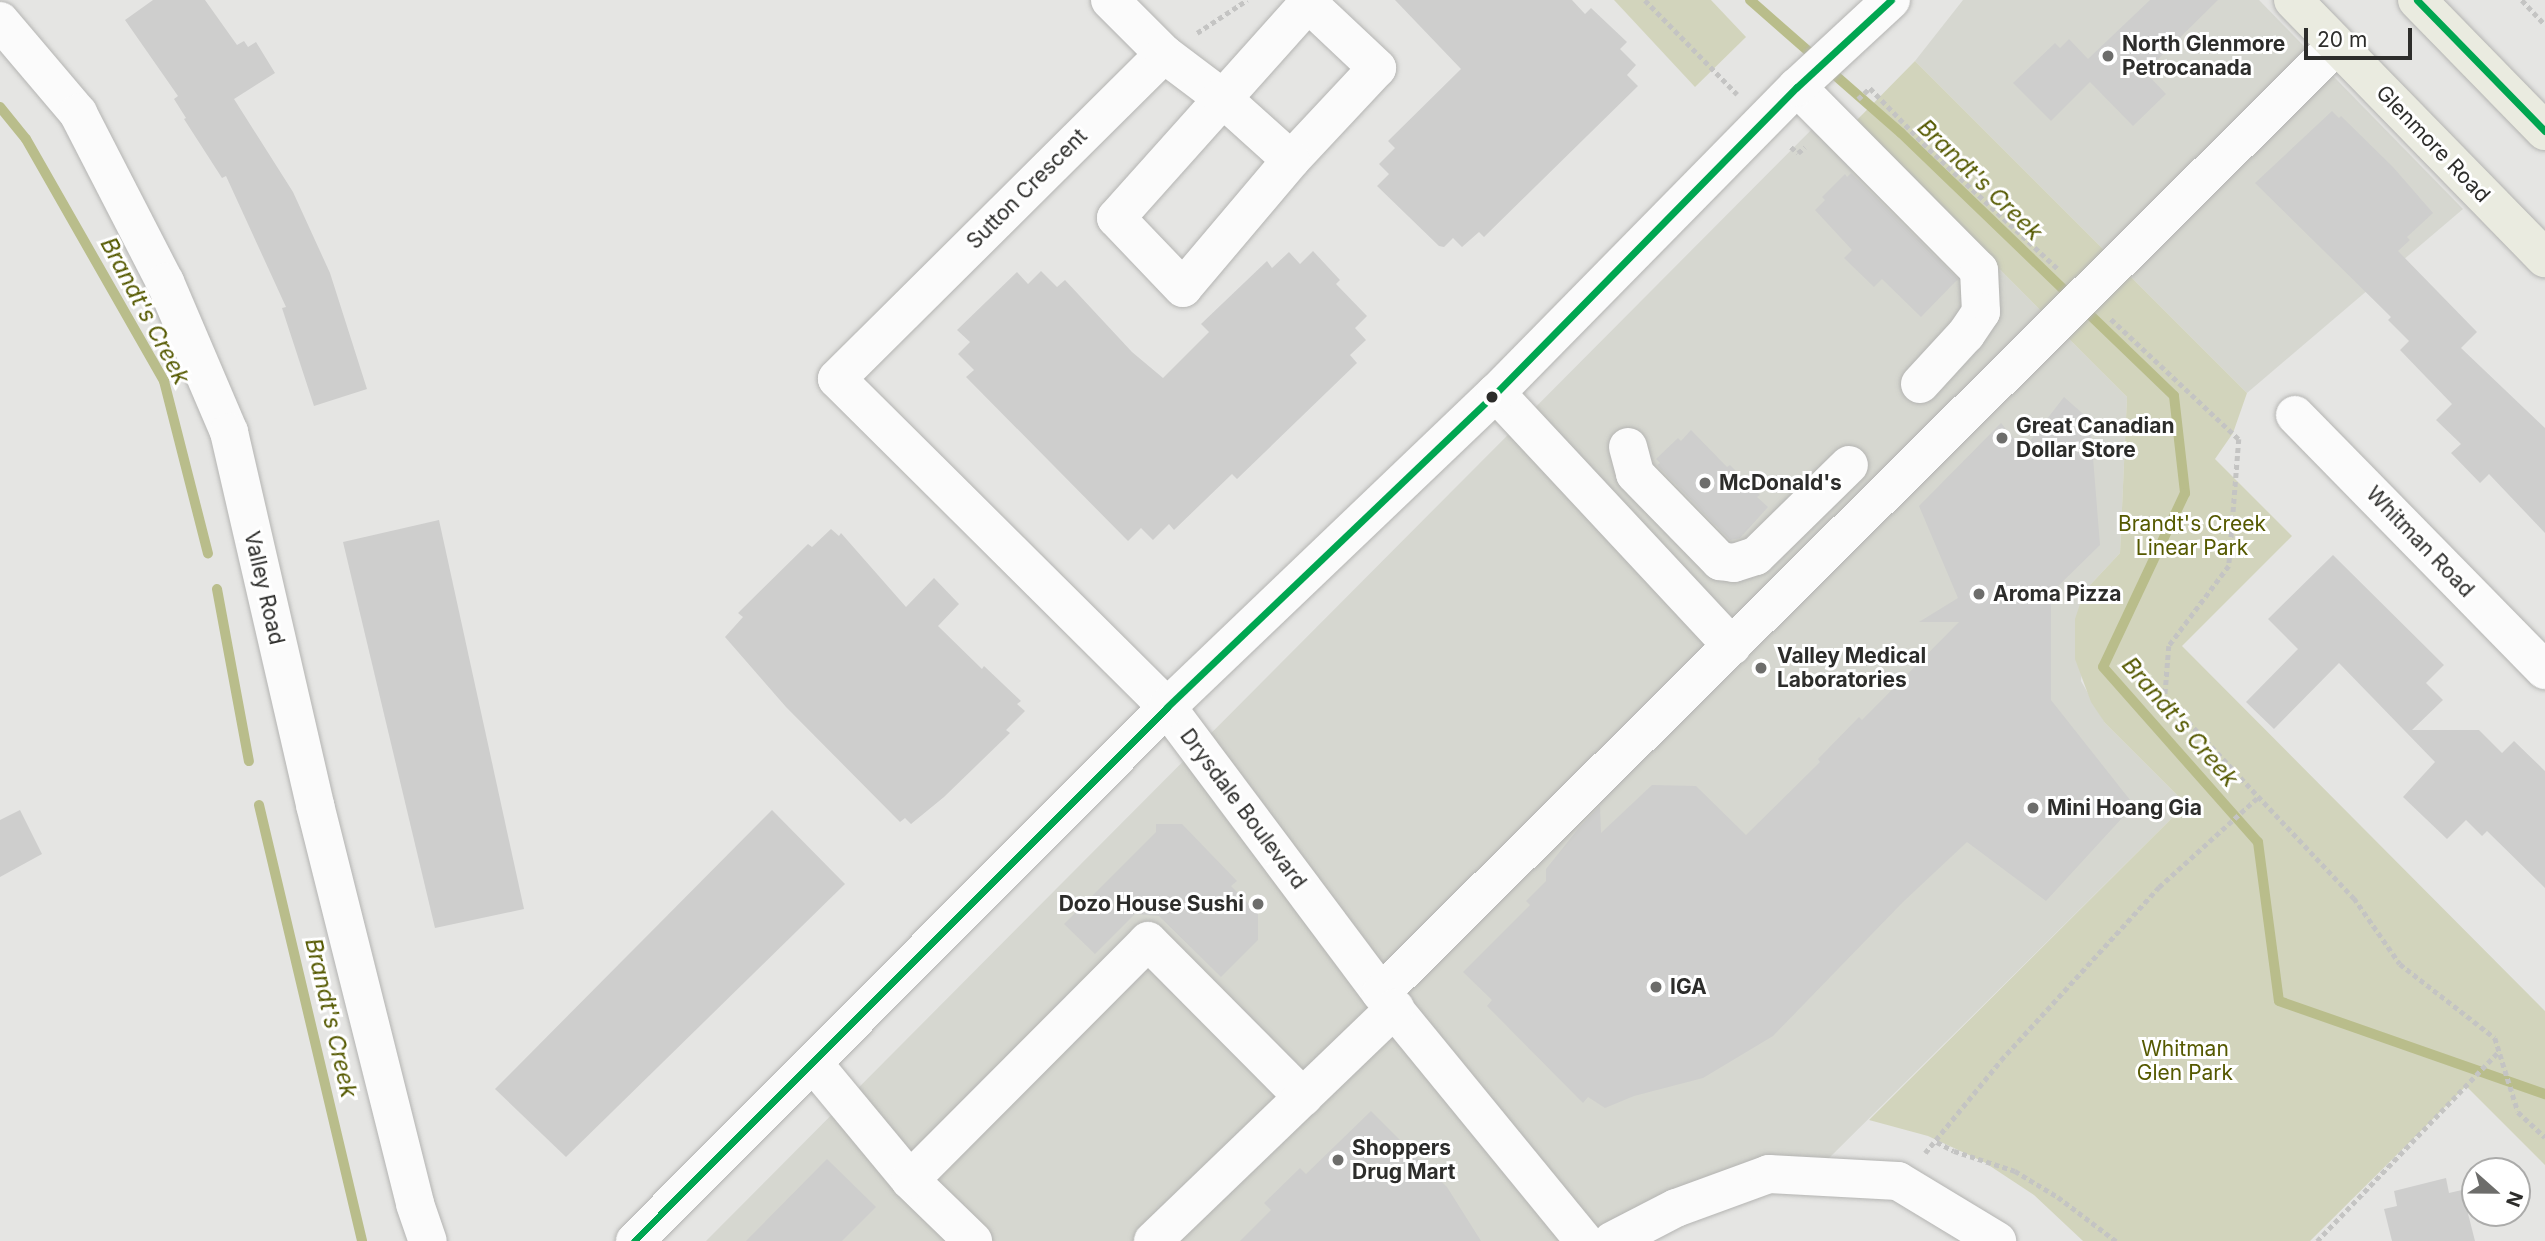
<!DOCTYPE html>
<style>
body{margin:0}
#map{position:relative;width:2545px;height:1241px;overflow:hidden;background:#e5e5e3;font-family:Inter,sans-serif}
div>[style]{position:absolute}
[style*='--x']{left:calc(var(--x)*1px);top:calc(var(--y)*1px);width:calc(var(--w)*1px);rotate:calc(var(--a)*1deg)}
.built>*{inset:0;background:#d6d7d0}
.green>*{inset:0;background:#d2d4bc}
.stream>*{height:10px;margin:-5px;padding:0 5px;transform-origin:5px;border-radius:5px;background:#b9bd8b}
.building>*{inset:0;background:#cececd}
.path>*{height:4.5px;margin-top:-2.25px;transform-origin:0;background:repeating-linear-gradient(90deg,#c4c4c3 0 5px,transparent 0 8.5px)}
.roads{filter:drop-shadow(0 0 2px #b4b4b2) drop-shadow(0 0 2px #b4b4b2)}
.minor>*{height:38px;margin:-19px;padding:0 19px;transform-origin:19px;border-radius:19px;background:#fbfbfb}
.major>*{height:38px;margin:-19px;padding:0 19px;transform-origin:19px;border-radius:19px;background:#eaebe0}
.bus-1>*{height:7px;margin:-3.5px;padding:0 3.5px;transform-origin:3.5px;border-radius:3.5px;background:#00a651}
.dots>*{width:19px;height:19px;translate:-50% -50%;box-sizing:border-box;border:4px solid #fff;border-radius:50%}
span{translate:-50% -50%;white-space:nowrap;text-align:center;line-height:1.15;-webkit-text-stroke:6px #fff;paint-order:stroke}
.poi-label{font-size:21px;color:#2d2d2b;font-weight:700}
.left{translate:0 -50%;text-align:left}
.right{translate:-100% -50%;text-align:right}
.street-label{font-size:21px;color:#2d2d2b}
.park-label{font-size:21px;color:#555900}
.water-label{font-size:23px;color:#555900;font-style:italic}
.north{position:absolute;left:2461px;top:1157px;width:70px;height:70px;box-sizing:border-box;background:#fff;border:2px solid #ababaa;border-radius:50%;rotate:111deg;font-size:19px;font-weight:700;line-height:28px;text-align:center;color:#2d2d2b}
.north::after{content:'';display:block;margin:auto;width:24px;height:32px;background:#6d6d6b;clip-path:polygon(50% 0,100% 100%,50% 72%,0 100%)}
.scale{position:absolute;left:2304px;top:28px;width:108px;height:32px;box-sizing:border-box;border:4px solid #2d2d2b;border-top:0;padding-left:9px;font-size:21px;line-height:24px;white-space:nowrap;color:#2d2d2b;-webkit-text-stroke:5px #fff;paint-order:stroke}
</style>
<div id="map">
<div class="built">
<i style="clip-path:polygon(1963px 0,2259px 0,2463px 209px,2247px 393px,1915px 61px)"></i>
<i style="clip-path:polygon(1833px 108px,1854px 123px,2127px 397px,2120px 553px,2091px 584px,2081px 681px,2105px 723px,2186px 804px,1824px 1163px,1600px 1241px,706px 1241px)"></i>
</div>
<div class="green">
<i style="clip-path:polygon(1614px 0,1711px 0,1746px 37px,1695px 87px)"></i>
<i style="clip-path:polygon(1915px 61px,2247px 393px,2233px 433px,2215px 459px,2292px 536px,2182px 646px,2545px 1011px,2545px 1165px,2466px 1086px,2310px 1241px,2083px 1241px,2034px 1195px,1984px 1162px,1928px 1136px,1869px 1120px,2186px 804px,2105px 723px,2091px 702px,2075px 659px,2075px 619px,2081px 601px,2091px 584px,2120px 553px,2127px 397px,1854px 123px)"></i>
</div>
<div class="stream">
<i style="--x:1750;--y:0;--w:88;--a:41.3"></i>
<i style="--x:1828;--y:69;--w:97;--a:41.2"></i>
<i style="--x:1901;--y:133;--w:379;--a:43.9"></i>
<i style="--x:2174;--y:396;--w:98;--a:83.5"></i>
<i style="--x:2185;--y:493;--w:192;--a:115.2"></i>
<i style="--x:2103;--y:667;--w:234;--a:48.5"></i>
<i style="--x:2258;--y:842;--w:160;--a:82.5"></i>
<i style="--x:2279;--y:1001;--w:282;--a:19.3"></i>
<i style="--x:0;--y:107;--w:41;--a:50.9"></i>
<i style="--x:26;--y:139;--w:279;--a:60.3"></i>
<i style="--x:164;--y:381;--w:178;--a:75.7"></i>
<i style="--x:217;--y:589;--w:175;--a:79.5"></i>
<i style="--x:259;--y:805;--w:448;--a:76.7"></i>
</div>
<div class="building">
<i style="clip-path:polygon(153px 0,205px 0,237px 45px,244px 41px,248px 47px,256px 42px,275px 73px,234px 99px,293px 192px,330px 273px,367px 389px,314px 406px,282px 308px,286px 307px,226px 176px,222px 178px,184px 119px,186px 118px,174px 99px,178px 96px,125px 20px)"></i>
<i style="clip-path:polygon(1395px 0,1572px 0,1585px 14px,1591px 8px,1627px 42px,1620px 49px,1636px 65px,1627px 75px,1638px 86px,1484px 237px,1479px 232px,1462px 247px,1453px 238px,1444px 247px,1439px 246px,1377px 186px,1389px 174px,1379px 164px,1395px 148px,1388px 141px,1461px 69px)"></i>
<i style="clip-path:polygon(2150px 0,2218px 0,2145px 72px,2166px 94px,2133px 126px,2090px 82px,2051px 121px,2013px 83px,2055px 43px,2060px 48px,2069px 39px,2088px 59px)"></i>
<i style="clip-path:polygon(2332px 111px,2339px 118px,2341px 116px,2393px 167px,2433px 213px,2407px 237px,2410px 240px,2398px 251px,2477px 332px,2461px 348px,2545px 428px,2545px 533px,2489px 474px,2480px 483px,2451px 453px,2461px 444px,2436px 420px,2452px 404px,2400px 350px,2409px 341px,2388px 320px,2391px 317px,2255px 183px)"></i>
<i style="clip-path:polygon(1851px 173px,1958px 279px,1921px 317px,1882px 279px,1874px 287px,1844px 258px,1852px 250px,1815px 210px,1825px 200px,1822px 197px,1845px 174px,1847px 177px)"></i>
<i style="clip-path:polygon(1313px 251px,1340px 280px,1336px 284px,1367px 316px,1355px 328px,1366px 340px,1350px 355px,1357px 363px,1237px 479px,1232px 474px,1174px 530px,1169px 524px,1153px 540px,1141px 528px,1128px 541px,966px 377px,974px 370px,958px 354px,970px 342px,957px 330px,1017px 272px,1028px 284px,1041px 271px,1057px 287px,1065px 280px,1132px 352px,1163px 378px,1209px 332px,1201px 324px,1267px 261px,1272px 268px,1289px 252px,1300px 264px)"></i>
<i style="clip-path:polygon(2064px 397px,2090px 420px,2100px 545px,2051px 593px,2051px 700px,2134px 805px,2046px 901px,1967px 842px,1903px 902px,1773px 1036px,1703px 1078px,1634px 1096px,1605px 1108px,1588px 1097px,1583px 1103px,1487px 1006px,1492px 1000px,1463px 972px,1530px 905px,1526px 901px,1546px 881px,1546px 869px,1578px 829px,1600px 806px,1601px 833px,1652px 785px,1696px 786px,1746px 835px,1820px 762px,1818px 759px,1859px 717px,1862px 720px,1959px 622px,1919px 622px,1958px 598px,1919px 506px,2001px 423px,2023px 450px)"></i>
<i style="clip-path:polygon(1691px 430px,1727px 467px,1730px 465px,1760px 495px,1757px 497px,1768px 507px,1740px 538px,1730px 540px,1657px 465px,1660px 463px,1656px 459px,1678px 438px,1681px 441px)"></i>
<i style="clip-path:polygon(439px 520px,524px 909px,435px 928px,343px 542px)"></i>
<i style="clip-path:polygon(831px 529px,839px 536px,841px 533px,906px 607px,934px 578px,959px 604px,938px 626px,982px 669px,984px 666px,1021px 701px,1017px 704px,1025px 711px,1006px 730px,1010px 733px,944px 797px,911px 824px,905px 818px,900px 822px,786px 707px,725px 637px,743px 617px,738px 613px,808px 544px,812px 547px)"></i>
<i style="clip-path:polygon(2333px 555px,2444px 665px,2426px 683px,2443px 700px,2412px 730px,2479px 730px,2502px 753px,2514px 741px,2545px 771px,2545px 888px,2487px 831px,2482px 836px,2466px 820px,2447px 839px,2403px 797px,2435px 762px,2339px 663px,2274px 729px,2246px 702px,2298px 649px,2268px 619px)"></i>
<i style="clip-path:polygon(20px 810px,42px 854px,0 877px,0 820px)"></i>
<i style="clip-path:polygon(772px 810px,845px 884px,566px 1157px,495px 1089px)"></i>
<i style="clip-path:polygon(1156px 824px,1182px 824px,1237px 881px,1231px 886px,1258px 913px,1258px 940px,1221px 977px,1159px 916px,1135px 914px,1095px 954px,1064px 924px,1156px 832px)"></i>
<i style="clip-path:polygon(1371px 1111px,1447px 1187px,1481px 1241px,1240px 1241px,1271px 1210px,1264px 1203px,1300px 1168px,1306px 1174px)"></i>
<i style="clip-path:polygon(827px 1159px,876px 1207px,842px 1241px,746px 1241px)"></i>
<i style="clip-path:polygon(2446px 1178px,2449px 1193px,2462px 1190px,2475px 1241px,2392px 1241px,2384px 1209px,2397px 1206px,2394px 1191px)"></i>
</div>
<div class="path">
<i style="--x:1645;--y:0;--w:132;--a:45.6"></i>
<i style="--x:2522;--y:0;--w:34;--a:47"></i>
<i style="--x:1197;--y:33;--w:60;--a:-33.4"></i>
<i style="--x:1858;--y:99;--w:16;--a:-43"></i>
<i style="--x:1870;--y:88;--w:85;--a:46"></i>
<i style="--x:1929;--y:149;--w:178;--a:42.9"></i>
<i style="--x:1791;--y:147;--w:9;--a:41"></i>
<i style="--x:1798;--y:153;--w:9;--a:-41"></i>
<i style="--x:2111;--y:319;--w:175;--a:43.2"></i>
<i style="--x:2239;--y:439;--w:127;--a:94.5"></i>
<i style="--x:2229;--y:566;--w:100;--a:126.9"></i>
<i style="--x:2169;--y:646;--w:51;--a:94.5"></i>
<i style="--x:2165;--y:697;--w:276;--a:46.8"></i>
<i style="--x:2354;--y:898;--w:80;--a:55.1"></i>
<i style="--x:2400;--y:964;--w:120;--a:37.9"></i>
<i style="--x:2495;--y:1038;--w:77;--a:72.7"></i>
<i style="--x:2518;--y:1112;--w:37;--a:43"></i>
<i style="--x:1937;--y:1142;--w:19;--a:28"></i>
<i style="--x:1954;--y:1151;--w:64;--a:18.2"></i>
<i style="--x:2015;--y:1171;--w:50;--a:31.2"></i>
<i style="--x:2058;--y:1197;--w:73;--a:37.2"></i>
<i style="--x:1925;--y:1153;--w:120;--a:-50.7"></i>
<i style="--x:2001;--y:1060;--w:234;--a:-47.6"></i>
<i style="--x:2159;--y:887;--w:132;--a:-42.2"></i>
<i style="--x:2317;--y:1241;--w:263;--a:-46.2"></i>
</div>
<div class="roads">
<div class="minor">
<i style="--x:1110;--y:0;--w:76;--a:45"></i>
<i style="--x:1164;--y:54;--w:461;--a:135.2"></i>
<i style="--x:837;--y:379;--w:465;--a:44.8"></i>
<i style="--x:1167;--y:707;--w:357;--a:53.2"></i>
<i style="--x:1381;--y:993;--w:320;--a:50.7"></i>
<i style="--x:1308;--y:3;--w:95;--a:43.3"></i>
<i style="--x:1377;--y:68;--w:126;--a:133.1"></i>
<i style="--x:1291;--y:160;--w:167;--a:130.2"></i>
<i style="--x:1183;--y:288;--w:97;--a:-133.7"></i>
<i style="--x:1116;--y:218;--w:288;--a:-48.2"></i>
<i style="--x:0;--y:21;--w:121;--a:49.7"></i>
<i style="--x:78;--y:113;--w:190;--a:62.8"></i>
<i style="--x:165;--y:282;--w:163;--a:66.9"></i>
<i style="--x:229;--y:432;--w:383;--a:77"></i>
<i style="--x:315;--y:805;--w:411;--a:75.9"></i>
<i style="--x:415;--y:1204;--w:39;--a:71"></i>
<i style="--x:1164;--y:54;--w:71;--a:37"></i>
<i style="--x:1221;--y:97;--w:94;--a:42"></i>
<i style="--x:1797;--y:87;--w:258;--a:45.2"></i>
<i style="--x:1979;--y:270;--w:42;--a:87.3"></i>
<i style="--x:1981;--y:312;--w:27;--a:124"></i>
<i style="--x:1966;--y:334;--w:68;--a:132.6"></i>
<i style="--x:1496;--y:393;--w:346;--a:47"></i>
<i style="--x:2295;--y:415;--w:357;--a:45.6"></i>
<i style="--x:1628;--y:447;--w:28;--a:75"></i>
<i style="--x:1635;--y:474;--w:122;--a:45.7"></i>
<i style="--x:1720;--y:561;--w:14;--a:8"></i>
<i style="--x:1734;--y:563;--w:23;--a:-18"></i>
<i style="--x:1756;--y:556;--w:130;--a:-44.4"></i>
<i style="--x:1381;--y:993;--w:1346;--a:-44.76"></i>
<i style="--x:813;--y:1063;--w:152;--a:50.3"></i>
<i style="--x:910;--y:1180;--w:88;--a:44.1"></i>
<i style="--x:910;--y:1180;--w:337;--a:-45.1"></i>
<i style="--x:1148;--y:941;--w:220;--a:45.2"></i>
<i style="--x:635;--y:1241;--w:754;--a:-45.11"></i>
<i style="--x:1167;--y:707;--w:455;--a:-43.7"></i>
<i style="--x:1496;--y:393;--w:429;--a:-45.5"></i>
<i style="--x:1797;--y:87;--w:128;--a:-42.8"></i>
<i style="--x:1153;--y:1241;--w:336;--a:-43.9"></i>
<i style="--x:1612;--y:1241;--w:72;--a:-27.3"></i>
<i style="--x:1676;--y:1208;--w:99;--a:-20.1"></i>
<i style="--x:1769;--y:1174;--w:129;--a:3.1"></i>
<i style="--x:1898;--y:1181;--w:116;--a:31.2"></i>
</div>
<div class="major">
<i style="--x:2293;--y:0;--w:361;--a:45.7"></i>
<i style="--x:2417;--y:0;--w:183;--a:45.7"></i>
</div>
</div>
<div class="bus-1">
<i style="--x:2417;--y:0;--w:183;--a:45.7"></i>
<i style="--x:634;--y:1241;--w:754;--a:-45.05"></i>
<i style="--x:1167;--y:707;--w:455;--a:-43.7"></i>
<i style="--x:1496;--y:393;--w:429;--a:-45.5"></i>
<i style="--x:1797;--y:87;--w:128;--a:-42.8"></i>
</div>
<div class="dots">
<i style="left:2108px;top:56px;background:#6d6d6b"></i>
<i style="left:1492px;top:397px;background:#2d2d2b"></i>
<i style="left:2002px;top:438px;background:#6d6d6b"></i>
<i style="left:1705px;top:483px;background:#6d6d6b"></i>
<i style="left:1979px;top:594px;background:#6d6d6b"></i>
<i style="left:1761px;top:668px;background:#6d6d6b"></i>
<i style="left:2033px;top:808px;background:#6d6d6b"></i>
<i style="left:1258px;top:904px;background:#6d6d6b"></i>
<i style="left:1656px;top:987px;background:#6d6d6b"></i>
<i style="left:1338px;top:1160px;background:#6d6d6b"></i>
</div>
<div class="poi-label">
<span class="left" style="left:2122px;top:56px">North Glenmore<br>Petrocanada</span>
<span class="left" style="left:2016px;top:438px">Great Canadian<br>Dollar Store</span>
<span class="left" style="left:1719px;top:483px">McDonald's</span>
<span class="left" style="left:1993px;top:594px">Aroma Pizza</span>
<span class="left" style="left:1777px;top:668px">Valley Medical<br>Laboratories</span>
<span class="left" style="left:2047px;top:808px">Mini Hoang Gia</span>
<span class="right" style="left:1244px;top:904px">Dozo House Sushi</span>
<span class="left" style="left:1670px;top:987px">IGA</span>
<span class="left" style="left:1352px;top:1160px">Shoppers<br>Drug Mart</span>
</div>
<div class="street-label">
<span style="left:2433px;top:144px;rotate:46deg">Glenmore Road</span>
<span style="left:1027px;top:189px;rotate:-45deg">Sutton Crescent</span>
<span style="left:2420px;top:542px;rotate:46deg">Whitman Road</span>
<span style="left:264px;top:588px;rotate:77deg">Valley Road</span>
<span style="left:1243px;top:809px;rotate:53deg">Drysdale Boulevard</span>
</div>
<div class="park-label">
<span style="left:2192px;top:536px">Brandt's Creek<br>Linear Park</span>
<span style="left:2185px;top:1061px">Whitman<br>Glen Park</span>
</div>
<div class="water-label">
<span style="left:1980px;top:180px;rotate:44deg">Brandt's Creek</span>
<span style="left:145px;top:311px;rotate:62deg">Brandt's Creek</span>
<span style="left:2180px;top:722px;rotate:49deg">Brandt's Creek</span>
<span style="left:331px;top:1018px;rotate:77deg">Brandt's Creek</span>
</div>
<div class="north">N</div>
<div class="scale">20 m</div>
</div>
